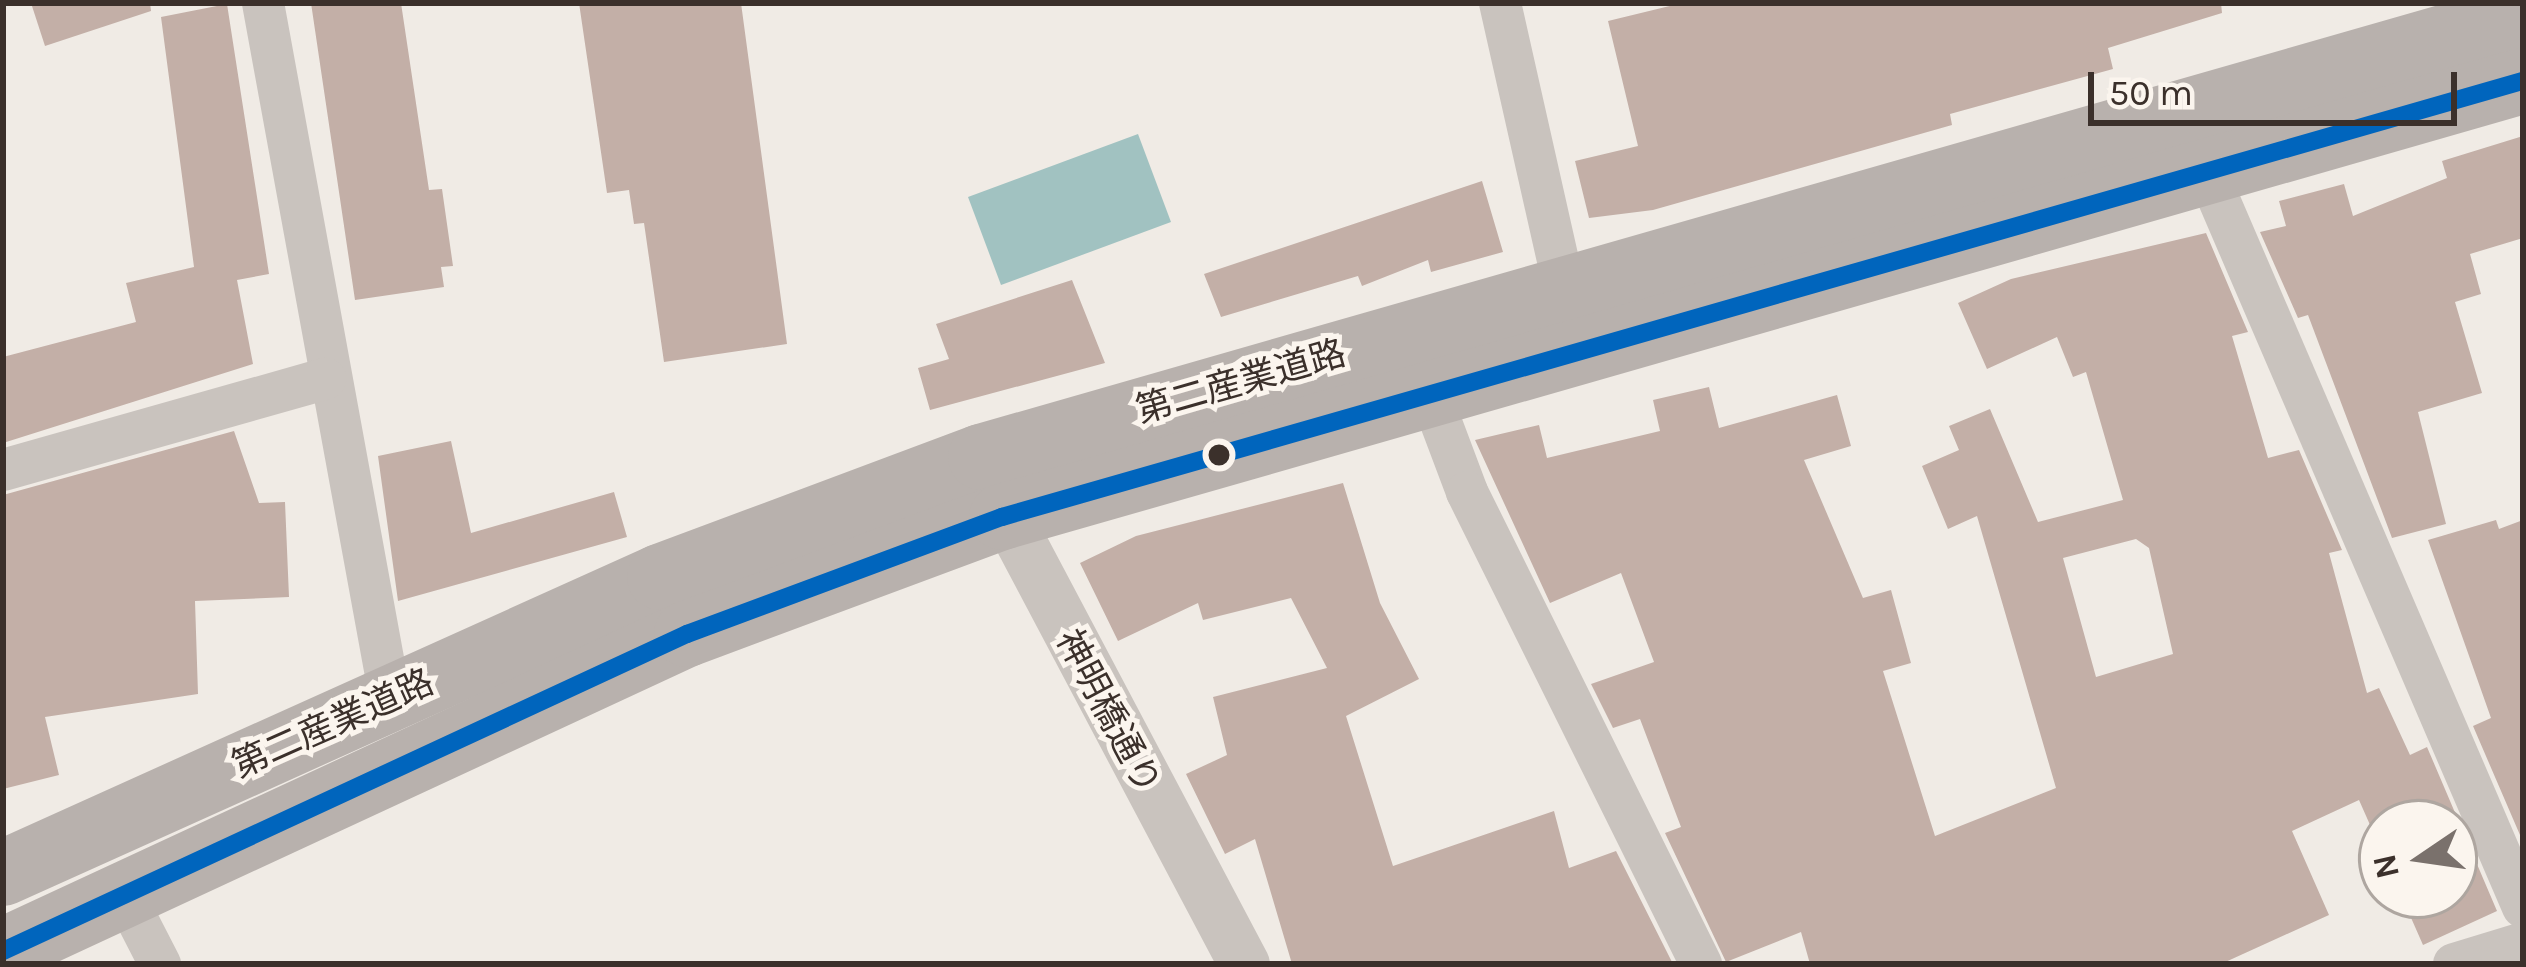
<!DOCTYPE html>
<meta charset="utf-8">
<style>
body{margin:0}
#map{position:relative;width:2526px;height:967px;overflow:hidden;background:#f0ebe5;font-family:Karla,"Noto Sans JP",sans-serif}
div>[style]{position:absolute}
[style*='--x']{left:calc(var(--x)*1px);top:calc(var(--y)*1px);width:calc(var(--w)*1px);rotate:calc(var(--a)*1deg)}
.water>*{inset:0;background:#a1c2c1}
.building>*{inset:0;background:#c3afa7}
.minor>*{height:42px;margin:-21px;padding:0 21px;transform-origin:21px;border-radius:21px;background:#c9c3be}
.tertiary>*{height:51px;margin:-25.5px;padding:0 25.5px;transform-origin:25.5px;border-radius:25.5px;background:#c9c3be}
.primary>*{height:66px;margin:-33px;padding:0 33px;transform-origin:33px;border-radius:33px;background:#b8b1ad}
.bus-1>*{height:18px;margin:-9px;padding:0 9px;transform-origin:9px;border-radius:9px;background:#0065bd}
.dots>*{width:33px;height:33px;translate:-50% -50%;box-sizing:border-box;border:6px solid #fbf5ee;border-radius:50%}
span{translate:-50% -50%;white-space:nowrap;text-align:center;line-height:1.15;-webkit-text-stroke:10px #fbf5ee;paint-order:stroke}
.street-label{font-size:36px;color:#3b302b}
.frame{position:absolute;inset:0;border:6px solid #3b302b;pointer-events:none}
.north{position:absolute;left:2358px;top:799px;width:120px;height:120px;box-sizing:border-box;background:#fbf5ee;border:3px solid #aea6a0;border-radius:50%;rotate:257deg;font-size:33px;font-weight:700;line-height:48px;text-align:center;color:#3b302b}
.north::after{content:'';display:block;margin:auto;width:42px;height:54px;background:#7a716c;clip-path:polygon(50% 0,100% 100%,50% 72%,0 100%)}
.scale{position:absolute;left:2088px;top:72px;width:369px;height:54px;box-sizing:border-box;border:6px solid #3b302b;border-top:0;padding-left:15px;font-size:36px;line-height:42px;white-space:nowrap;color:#3b302b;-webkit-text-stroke:9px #fbf5ee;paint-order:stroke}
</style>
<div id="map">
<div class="water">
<i style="clip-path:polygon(1138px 134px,1171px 222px,1001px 285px,968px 197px)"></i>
</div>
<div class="building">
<i style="clip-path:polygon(31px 3px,150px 3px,151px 11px,45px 46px)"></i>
<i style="clip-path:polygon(311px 3px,401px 3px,429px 190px,442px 189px,453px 266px,441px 267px,444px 287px,355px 300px)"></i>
<i style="clip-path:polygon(579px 3px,741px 3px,787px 344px,664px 362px,644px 223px,634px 224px,629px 190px,607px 193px)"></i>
<i style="clip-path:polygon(1682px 3px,2221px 3px,2222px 13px,2108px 48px,2113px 69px,1950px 114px,1952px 125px,1653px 210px,1589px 218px,1575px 161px,1638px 146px,1608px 21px)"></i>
<i style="clip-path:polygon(227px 4px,269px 274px,237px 280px,253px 364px,3px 443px,3px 357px,136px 322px,126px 283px,194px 267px,161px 17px)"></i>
<i style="clip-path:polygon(2523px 136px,2523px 238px,2470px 254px,2481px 294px,2455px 302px,2482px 393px,2418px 412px,2446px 524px,2392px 538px,2308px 315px,2298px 318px,2260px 232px,2286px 226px,2279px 201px,2344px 184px,2353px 216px,2447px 178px,2442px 161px)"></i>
<i style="clip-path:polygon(1482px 181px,1503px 252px,1431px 272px,1428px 260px,1362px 286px,1358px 276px,1221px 317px,1204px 274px)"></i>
<i style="clip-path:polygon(evenodd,2206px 233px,2248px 332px,2232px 336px,2268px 458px,2299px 450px,2342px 550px,2329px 553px,2367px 693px,2379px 688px,2410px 755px,2427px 747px,2497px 911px,2423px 945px,2401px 895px,2454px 895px,2454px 823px,2382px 823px,2382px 852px,2359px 800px,2292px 831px,2329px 915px,2221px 964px,1810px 964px,1801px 932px,1726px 962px,1665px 833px,1681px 827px,1640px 719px,1613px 728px,1591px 684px,1654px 662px,1621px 573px,1550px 603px,1475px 440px,1539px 425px,1547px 458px,1660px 431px,1653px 400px,1709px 387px,1719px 428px,1837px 395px,1851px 446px,1804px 460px,1863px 598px,1891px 590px,1911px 663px,1883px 671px,1935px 836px,2056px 788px,1977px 516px,1948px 529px,1922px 466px,1959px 450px,1949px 426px,1990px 409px,2038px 522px,2123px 500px,2086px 372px,2073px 377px,2057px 337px,1987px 369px,1958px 303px,2011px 279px,2206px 233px,2136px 539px,2149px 548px,2173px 654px,2096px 677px,2063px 558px,2136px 539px)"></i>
<i style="clip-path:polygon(1072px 280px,1105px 363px,930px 410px,918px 368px,949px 359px,936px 324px)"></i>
<i style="clip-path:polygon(234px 431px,259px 503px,285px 502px,289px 597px,195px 601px,198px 694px,45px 717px,59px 775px,3px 789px,3px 495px)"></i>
<i style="clip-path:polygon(451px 441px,471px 533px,614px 492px,627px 537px,398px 601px,378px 456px)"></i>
<i style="clip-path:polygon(1343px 483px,1380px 603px,1419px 679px,1346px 716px,1393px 866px,1554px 811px,1569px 868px,1616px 851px,1673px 964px,1292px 964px,1255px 839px,1225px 854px,1186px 774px,1227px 755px,1213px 697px,1327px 668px,1291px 598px,1203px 620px,1198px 603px,1118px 641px,1080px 563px,1136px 536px)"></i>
<i style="clip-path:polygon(2496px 520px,2499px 529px,2523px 520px,2523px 842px,2473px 726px,2491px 718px,2428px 540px)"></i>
</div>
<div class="minor">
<i style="--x:263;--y:3;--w:706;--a:79.63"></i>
<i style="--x:1500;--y:3;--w:295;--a:77.3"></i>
<i style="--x:2207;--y:172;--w:800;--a:66.74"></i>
<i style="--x:1431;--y:396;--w:103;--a:69.4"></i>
<i style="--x:1467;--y:492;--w:527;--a:63.63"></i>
<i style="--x:3;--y:470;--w:335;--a:-15.8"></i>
<i style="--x:124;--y:894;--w:79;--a:62.8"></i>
<i style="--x:2454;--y:964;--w:72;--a:-16.9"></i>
</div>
<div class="tertiary">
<i style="--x:991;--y:486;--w:541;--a:62.11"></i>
</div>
<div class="primary">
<i style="--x:3;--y:873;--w:721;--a:-24.25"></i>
<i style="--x:660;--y:577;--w:343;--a:-20.5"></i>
<i style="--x:981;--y:457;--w:1604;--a:-15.99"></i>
<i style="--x:3;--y:951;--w:754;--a:-24.87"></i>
<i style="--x:687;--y:634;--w:336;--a:-20.4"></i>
<i style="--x:1002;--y:517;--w:1582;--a:-16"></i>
</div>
<div class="bus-1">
<i style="--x:3;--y:951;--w:754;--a:-24.87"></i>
<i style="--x:687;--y:634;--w:336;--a:-20.4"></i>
<i style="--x:1002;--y:517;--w:1582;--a:-16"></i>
</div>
<div class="dots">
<i style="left:1219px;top:455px;background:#3b302b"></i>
</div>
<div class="street-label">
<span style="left:1241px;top:382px;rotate:-16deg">第二産業道路</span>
<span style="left:1108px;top:712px;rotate:62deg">神明橋通り</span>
<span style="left:333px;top:724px;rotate:-24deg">第二産業道路</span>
</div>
<div class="frame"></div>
<div class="north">N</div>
<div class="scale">50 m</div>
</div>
